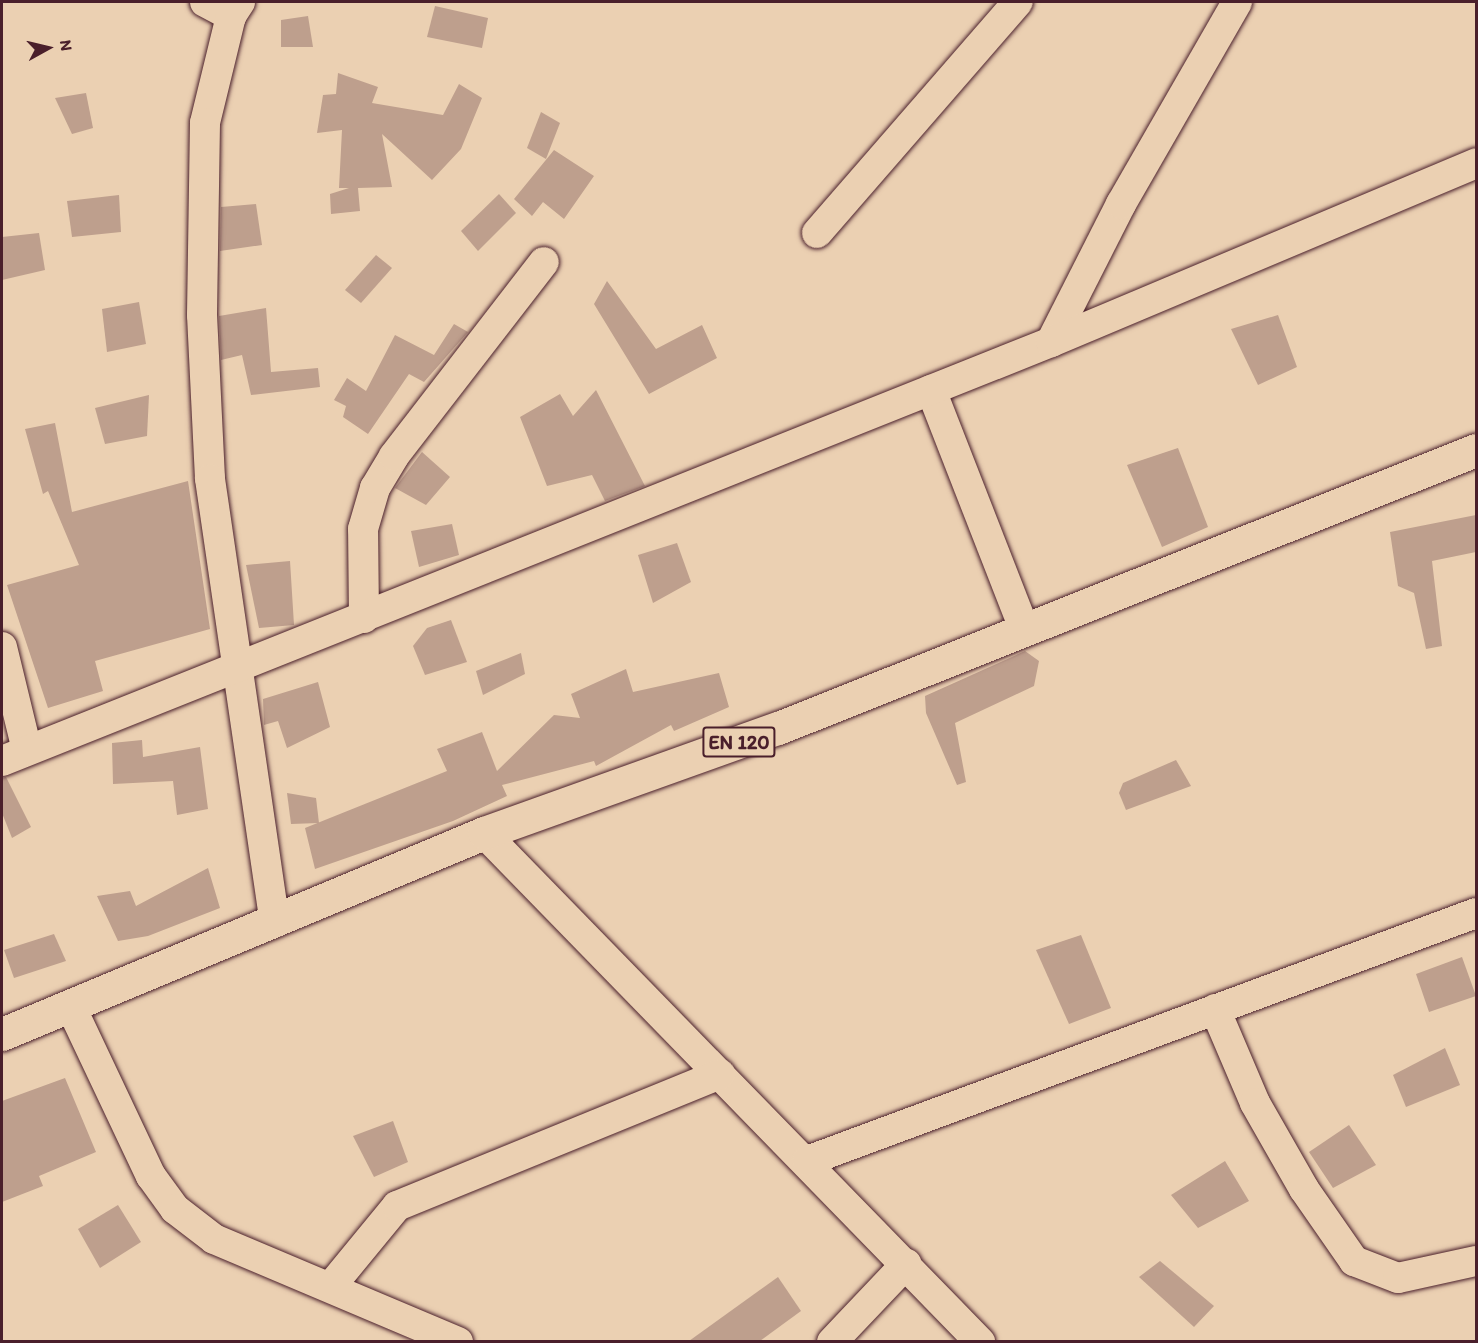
<!DOCTYPE html>
<style>
body{margin:0}
#map{position:relative;width:1478px;height:1343px;overflow:hidden;background:#ebd0b2;font-family:Itim,sans-serif}
div>[style]{position:absolute}
[style*='--x']{left:calc(var(--x)*1px);top:calc(var(--y)*1px);width:calc(var(--w)*1px);rotate:calc(var(--a)*1deg)}
.building>*{inset:0;background:#be9f8d}
.roads{filter:drop-shadow(0 0 2px #4a1f2b) drop-shadow(0 0 2px #4a1f2b)}
.minor>*{height:30px;margin:-15px;padding:0 15px;transform-origin:15px;border-radius:15px;background:#ebd0b2}
.major>*{height:33px;margin:-16.5px;padding:0 16.5px;transform-origin:16.5px;border-radius:16.5px;background:#ebd0b2}
span{translate:-50% -50%;white-space:nowrap;text-align:center;line-height:1.15;-webkit-text-stroke:4.5px #ebd0b2;paint-order:stroke}
.shield-label span{padding:2px 4px;background:#ebd0b2;border:2px solid;border-radius:4px;-webkit-text-stroke-width:0}
.shield-label{font-size:20px;color:#4a1f2b;font-weight:700}
.frame{position:absolute;inset:0;border:3px solid #4a1f2b;pointer-events:none}
.north{position:absolute;left:18px;top:18px;width:60px;height:60px;-webkit-text-stroke:4px #ebd0b2;paint-order:stroke;rotate:82deg;font-size:16px;font-weight:700;line-height:24px;text-align:center;color:#4a1f2b}
.north::after{content:'';display:block;margin:auto;width:21px;height:27px;background:#4a1f2b;clip-path:polygon(50% 0,100% 100%,50% 72%,0 100%)}
</style>
<div id="map">
<div class="building">
<i style="clip-path:polygon(435px 6px,488px 18px,482px 48px,427px 37px)"></i>
<i style="clip-path:polygon(308px 16px,313px 47px,281px 47px,281px 20px)"></i>
<i style="clip-path:polygon(338px 73px,378px 87px,372px 103px,443px 115px,459px 84px,482px 98px,461px 149px,432px 180px,382px 134px,392px 187px,358px 188px,360px 211px,331px 214px,330px 194px,349px 188px,339px 188px,342px 130px,317px 133px,323px 95px,336px 94px)"></i>
<i style="clip-path:polygon(86px 93px,93px 128px,72px 134px,55px 98px)"></i>
<i style="clip-path:polygon(541px 112px,560px 123px,546px 159px,527px 148px)"></i>
<i style="clip-path:polygon(554px 150px,594px 176px,564px 219px,543px 202px,532px 216px,514px 199px)"></i>
<i style="clip-path:polygon(499px 194px,516px 213px,478px 251px,461px 231px)"></i>
<i style="clip-path:polygon(119px 195px,121px 232px,72px 237px,67px 201px)"></i>
<i style="clip-path:polygon(256px 204px,262px 245px,220px 251px,221px 207px)"></i>
<i style="clip-path:polygon(39px 233px,45px 270px,2px 280px,2px 237px)"></i>
<i style="clip-path:polygon(376px 255px,392px 268px,361px 303px,345px 290px)"></i>
<i style="clip-path:polygon(607px 281px,656px 349px,702px 325px,717px 358px,649px 394px,594px 304px)"></i>
<i style="clip-path:polygon(139px 302px,146px 344px,107px 352px,102px 309px)"></i>
<i style="clip-path:polygon(266px 308px,271px 372px,318px 368px,320px 387px,251px 395px,242px 355px,221px 360px,219px 316px)"></i>
<i style="clip-path:polygon(1278px 315px,1297px 367px,1258px 385px,1231px 329px)"></i>
<i style="clip-path:polygon(454px 324px,468px 332px,424px 382px,409px 374px,368px 434px,343px 417px,346px 406px,334px 400px,347px 378px,366px 391px,395px 335px,434px 355px)"></i>
<i style="clip-path:polygon(596px 390px,645px 486px,605px 501px,592px 475px,547px 486px,520px 417px,560px 394px,573px 416px)"></i>
<i style="clip-path:polygon(149px 395px,147px 436px,105px 444px,95px 408px)"></i>
<i style="clip-path:polygon(55px 423px,72px 512px,188px 481px,210px 629px,95px 661px,103px 691px,48px 708px,7px 585px,79px 565px,48px 491px,43px 494px,25px 429px)"></i>
<i style="clip-path:polygon(1178px 448px,1208px 527px,1162px 547px,1127px 465px)"></i>
<i style="clip-path:polygon(422px 452px,450px 477px,426px 505px,395px 488px)"></i>
<i style="clip-path:polygon(1476px 515px,1476px 552px,1432px 561px,1442px 646px,1426px 649px,1414px 593px,1398px 586px,1390px 532px)"></i>
<i style="clip-path:polygon(452px 524px,459px 555px,419px 567px,411px 531px)"></i>
<i style="clip-path:polygon(677px 543px,691px 582px,653px 603px,638px 555px)"></i>
<i style="clip-path:polygon(290px 561px,294px 625px,259px 628px,246px 565px)"></i>
<i style="clip-path:polygon(451px 620px,467px 662px,425px 675px,413px 646px,427px 628px)"></i>
<i style="clip-path:polygon(1025px 651px,1039px 661px,1034px 686px,955px 723px,966px 782px,957px 785px,926px 713px,925px 696px)"></i>
<i style="clip-path:polygon(521px 653px,525px 674px,483px 695px,476px 671px)"></i>
<i style="clip-path:polygon(626px 669px,633px 692px,719px 673px,729px 707px,674px 731px,671px 725px,596px 766px,594px 761px,502px 785px,507px 796px,453px 821px,315px 869px,305px 828px,447px 771px,437px 749px,482px 732px,497px 771px,554px 715px,580px 718px,571px 694px)"></i>
<i style="clip-path:polygon(318px 682px,330px 727px,287px 748px,278px 721px,264px 725px,263px 699px)"></i>
<i style="clip-path:polygon(142px 740px,143px 757px,200px 747px,208px 809px,177px 815px,173px 781px,113px 784px,112px 743px)"></i>
<i style="clip-path:polygon(1176px 760px,1191px 786px,1126px 810px,1119px 793px,1123px 783px)"></i>
<i style="clip-path:polygon(6px 777px,31px 827px,12px 838px,2px 813px,2px 778px)"></i>
<i style="clip-path:polygon(287px 793px,316px 798px,319px 823px,291px 824px)"></i>
<i style="clip-path:polygon(208px 868px,220px 908px,148px 936px,118px 941px,97px 896px,130px 891px,136px 906px)"></i>
<i style="clip-path:polygon(54px 934px,66px 961px,14px 978px,4px 950px)"></i>
<i style="clip-path:polygon(1081px 935px,1111px 1008px,1069px 1024px,1036px 950px)"></i>
<i style="clip-path:polygon(1462px 957px,1476px 996px,1429px 1012px,1416px 974px)"></i>
<i style="clip-path:polygon(1445px 1048px,1460px 1085px,1406px 1107px,1393px 1075px)"></i>
<i style="clip-path:polygon(65px 1078px,96px 1152px,39px 1176px,43px 1186px,2px 1202px,2px 1101px)"></i>
<i style="clip-path:polygon(393px 1121px,408px 1162px,374px 1177px,353px 1136px)"></i>
<i style="clip-path:polygon(1349px 1125px,1376px 1165px,1333px 1188px,1309px 1152px)"></i>
<i style="clip-path:polygon(1225px 1161px,1249px 1201px,1198px 1228px,1171px 1195px)"></i>
<i style="clip-path:polygon(118px 1205px,141px 1242px,100px 1268px,78px 1229px)"></i>
<i style="clip-path:polygon(1160px 1261px,1214px 1306px,1194px 1327px,1139px 1277px)"></i>
<i style="clip-path:polygon(778px 1277px,801px 1311px,760px 1341px,689px 1341px)"></i>
</div>
<div class="roads">
<div class="minor">
<i style="--x:205;--y:2;--w:30;--a:28"></i>
<i style="--x:240;--y:2;--w:17;--a:123"></i>
<i style="--x:231;--y:16;--w:110;--a:103.7"></i>
<i style="--x:205;--y:123;--w:192;--a:90.9"></i>
<i style="--x:202;--y:315;--w:164;--a:87.2"></i>
<i style="--x:210;--y:479;--w:448;--a:81.7"></i>
<i style="--x:817;--y:233;--w:306;--a:-49"></i>
<i style="--x:1051;--y:342;--w:155;--a:-63.1"></i>
<i style="--x:1121;--y:204;--w:233;--a:-60.1"></i>
<i style="--x:931;--y:390;--w:259;--a:68.7"></i>
<i style="--x:364;--y:618;--w:89;--a:-90.6"></i>
<i style="--x:363;--y:529;--w:43;--a:-73.7"></i>
<i style="--x:375;--y:488;--w:37;--a:-59"></i>
<i style="--x:394;--y:456;--w:245;--a:-52.3"></i>
<i style="--x:2;--y:647;--w:106;--a:76.4"></i>
<i style="--x:2;--y:761;--w:1130;--a:-21.77"></i>
<i style="--x:1051;--y:342;--w:461;--a:-22.8"></i>
<i style="--x:484;--y:833;--w:711;--a:45.74"></i>
<i style="--x:71;--y:1007;--w:187;--a:64.7"></i>
<i style="--x:151;--y:1176;--w:41;--a:54"></i>
<i style="--x:175;--y:1209;--w:49;--a:37.6"></i>
<i style="--x:214;--y:1239;--w:265;--a:22.9"></i>
<i style="--x:1215;--y:1009;--w:102;--a:66.9"></i>
<i style="--x:1255;--y:1103;--w:99;--a:60.3"></i>
<i style="--x:1304;--y:1189;--w:88;--a:55.2"></i>
<i style="--x:1354;--y:1261;--w:47;--a:21.1"></i>
<i style="--x:1398;--y:1278;--w:80;--a:-12.3"></i>
<i style="--x:807;--y:1161;--w:713;--a:-20.34"></i>
<i style="--x:332;--y:1285;--w:102;--a:-50.6"></i>
<i style="--x:397;--y:1206;--w:349;--a:-22.2"></i>
<i style="--x:832;--y:1342;--w:108;--a:-46.5"></i>
</div>
<div class="major">
<i style="--x:2;--y:1034;--w:522;--a:-22.64"></i>
<i style="--x:484;--y:833;--w:312;--a:-19.7"></i>
<i style="--x:778;--y:728;--w:751;--a:-21.72"></i>
</div>
</div>
<div class="shield-label">
<span style="left:739px;top:742px">EN 120</span>
</div>
<div class="frame"></div>
<div class="north">N</div>
</div>
